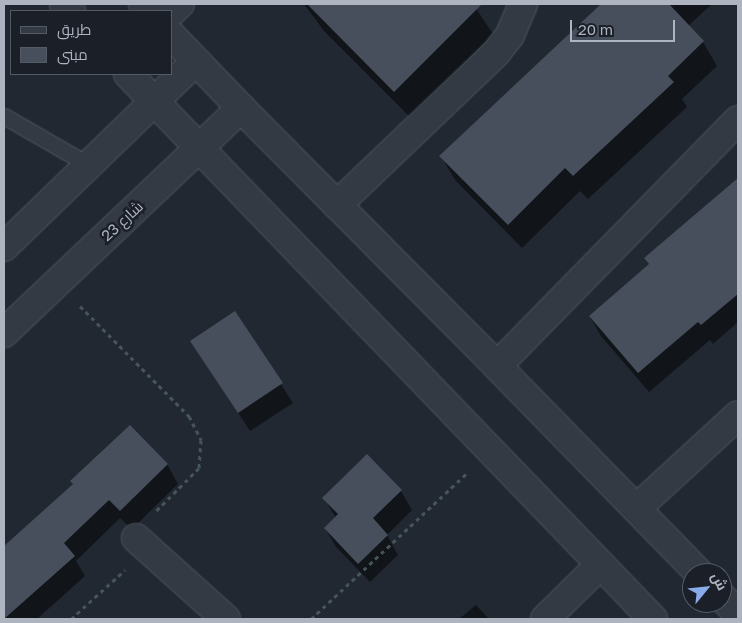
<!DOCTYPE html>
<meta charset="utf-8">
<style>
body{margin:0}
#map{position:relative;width:742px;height:623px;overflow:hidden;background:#212832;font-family:"Golos Text",Cairo,sans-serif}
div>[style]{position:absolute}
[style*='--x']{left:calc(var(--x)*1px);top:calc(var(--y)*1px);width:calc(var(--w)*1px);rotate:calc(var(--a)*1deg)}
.shadow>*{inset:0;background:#0007}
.building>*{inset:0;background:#474f5c}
.path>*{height:3px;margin-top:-1.5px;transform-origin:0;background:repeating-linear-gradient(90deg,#465558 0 4px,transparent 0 8px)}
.roads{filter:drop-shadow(0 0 1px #515761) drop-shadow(0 0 1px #515761)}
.lane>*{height:15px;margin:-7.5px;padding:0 7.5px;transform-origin:7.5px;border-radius:7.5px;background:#343a43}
.street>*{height:28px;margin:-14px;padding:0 14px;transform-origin:14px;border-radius:14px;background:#343a43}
span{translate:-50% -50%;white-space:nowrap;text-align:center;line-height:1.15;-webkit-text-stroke:5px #1a1f28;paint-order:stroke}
.street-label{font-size:15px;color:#aeb4c0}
.frame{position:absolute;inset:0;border:5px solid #aeb4c0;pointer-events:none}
.legend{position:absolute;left:10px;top:10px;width:162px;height:65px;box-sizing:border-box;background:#1a1f28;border:1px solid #555b65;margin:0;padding:6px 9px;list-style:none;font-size:15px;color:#aeb4c0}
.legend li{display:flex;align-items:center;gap:10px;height:25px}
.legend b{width:25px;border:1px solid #555b65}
.north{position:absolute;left:682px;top:563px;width:50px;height:50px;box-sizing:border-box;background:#1a1f28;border:1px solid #555b65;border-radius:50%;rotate:62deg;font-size:14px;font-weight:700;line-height:20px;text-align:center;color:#aeb4c0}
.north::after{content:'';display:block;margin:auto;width:18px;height:22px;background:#89abea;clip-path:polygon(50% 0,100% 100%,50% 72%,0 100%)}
.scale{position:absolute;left:570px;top:20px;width:105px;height:22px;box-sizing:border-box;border:2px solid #aeb4c0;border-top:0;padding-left:6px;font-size:15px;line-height:18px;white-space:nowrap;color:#aeb4c0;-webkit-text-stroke:4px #1a1f28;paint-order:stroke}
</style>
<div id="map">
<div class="shadow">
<i style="clip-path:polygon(304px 4px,375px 4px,377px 7px,380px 4px,473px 4px,493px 34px,410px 117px,324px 31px)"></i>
<i style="clip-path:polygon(604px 4px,712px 4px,688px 26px,703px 42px,717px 66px,682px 99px,687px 107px,588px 199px,580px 191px,522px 248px,455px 180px,441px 156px)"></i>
<i style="clip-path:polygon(738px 180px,738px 322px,713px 344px,710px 340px,649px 392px,601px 336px,590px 317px,650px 266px,645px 258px)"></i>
<i style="clip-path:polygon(235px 313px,293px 403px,250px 431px,192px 342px)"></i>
<i style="clip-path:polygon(167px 464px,178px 484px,132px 529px,120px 518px,76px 561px,85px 576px,37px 619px,4px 619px,4px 548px,73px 485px,71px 481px)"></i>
<i style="clip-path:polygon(401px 491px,412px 510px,387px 535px,398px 555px,370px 582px,336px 547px,325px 528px,336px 518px,324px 498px)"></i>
<i style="clip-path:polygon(476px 605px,489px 619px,459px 619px)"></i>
</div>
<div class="building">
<i style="clip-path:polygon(307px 4px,482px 4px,394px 92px)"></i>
<i style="clip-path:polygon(601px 4px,669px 4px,704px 41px,668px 76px,674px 82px,630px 123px,573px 176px,565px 168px,508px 225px,439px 156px)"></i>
<i style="clip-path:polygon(738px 178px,738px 294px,701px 325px,698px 322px,638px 373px,589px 316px,649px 264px,644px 258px)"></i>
<i style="clip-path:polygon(235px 311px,283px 383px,238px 413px,190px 341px)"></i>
<i style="clip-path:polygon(130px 425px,168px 464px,120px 511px,109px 500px,64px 543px,75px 556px,4px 619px,4px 546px,73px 484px,70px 481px)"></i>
<i style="clip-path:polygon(367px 454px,402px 490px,373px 518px,388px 535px,358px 564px,324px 528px,338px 514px,322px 498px)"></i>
</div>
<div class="path">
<i style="--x:80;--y:306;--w:155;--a:45.3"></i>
<i style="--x:189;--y:416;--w:27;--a:63"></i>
<i style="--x:201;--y:440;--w:28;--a:94"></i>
<i style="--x:199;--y:468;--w:64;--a:135"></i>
<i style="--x:71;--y:619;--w:73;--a:-42.2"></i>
<i style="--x:311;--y:619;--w:215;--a:-43.1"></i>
</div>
<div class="roads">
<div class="lane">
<i style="--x:4;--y:116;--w:98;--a:30"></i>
</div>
<div class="street">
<i style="--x:64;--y:4;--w:10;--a:45"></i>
<i style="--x:143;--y:4;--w:9;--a:49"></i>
<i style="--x:171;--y:12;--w:12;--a:-42"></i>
<i style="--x:171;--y:35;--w:101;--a:46.2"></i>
<i style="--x:241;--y:108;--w:363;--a:45.2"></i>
<i style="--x:497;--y:366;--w:289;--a:45.7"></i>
<i style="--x:128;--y:74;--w:757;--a:46.07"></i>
<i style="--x:337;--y:205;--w:220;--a:-43.7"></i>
<i style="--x:496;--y:53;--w:23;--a:-52"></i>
<i style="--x:510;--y:35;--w:34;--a:-67"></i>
<i style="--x:4;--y:247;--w:267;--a:-44.1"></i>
<i style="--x:4;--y:333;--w:327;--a:-43.5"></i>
<i style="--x:497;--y:366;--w:344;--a:-45.6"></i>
<i style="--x:637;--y:508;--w:137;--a:-42.6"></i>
<i style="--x:136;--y:538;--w:121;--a:42"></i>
<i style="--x:722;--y:597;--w:23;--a:47"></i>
<i style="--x:545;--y:619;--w:77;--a:-44.5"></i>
</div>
</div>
<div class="street-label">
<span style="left:122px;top:221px;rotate:-43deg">شارع 23</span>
</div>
<div class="frame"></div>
<ul class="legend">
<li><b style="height:6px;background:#343a43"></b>طريق</li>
<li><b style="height:14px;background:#474f5c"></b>مبنى</li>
</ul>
<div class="north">ش</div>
<div class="scale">20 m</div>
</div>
